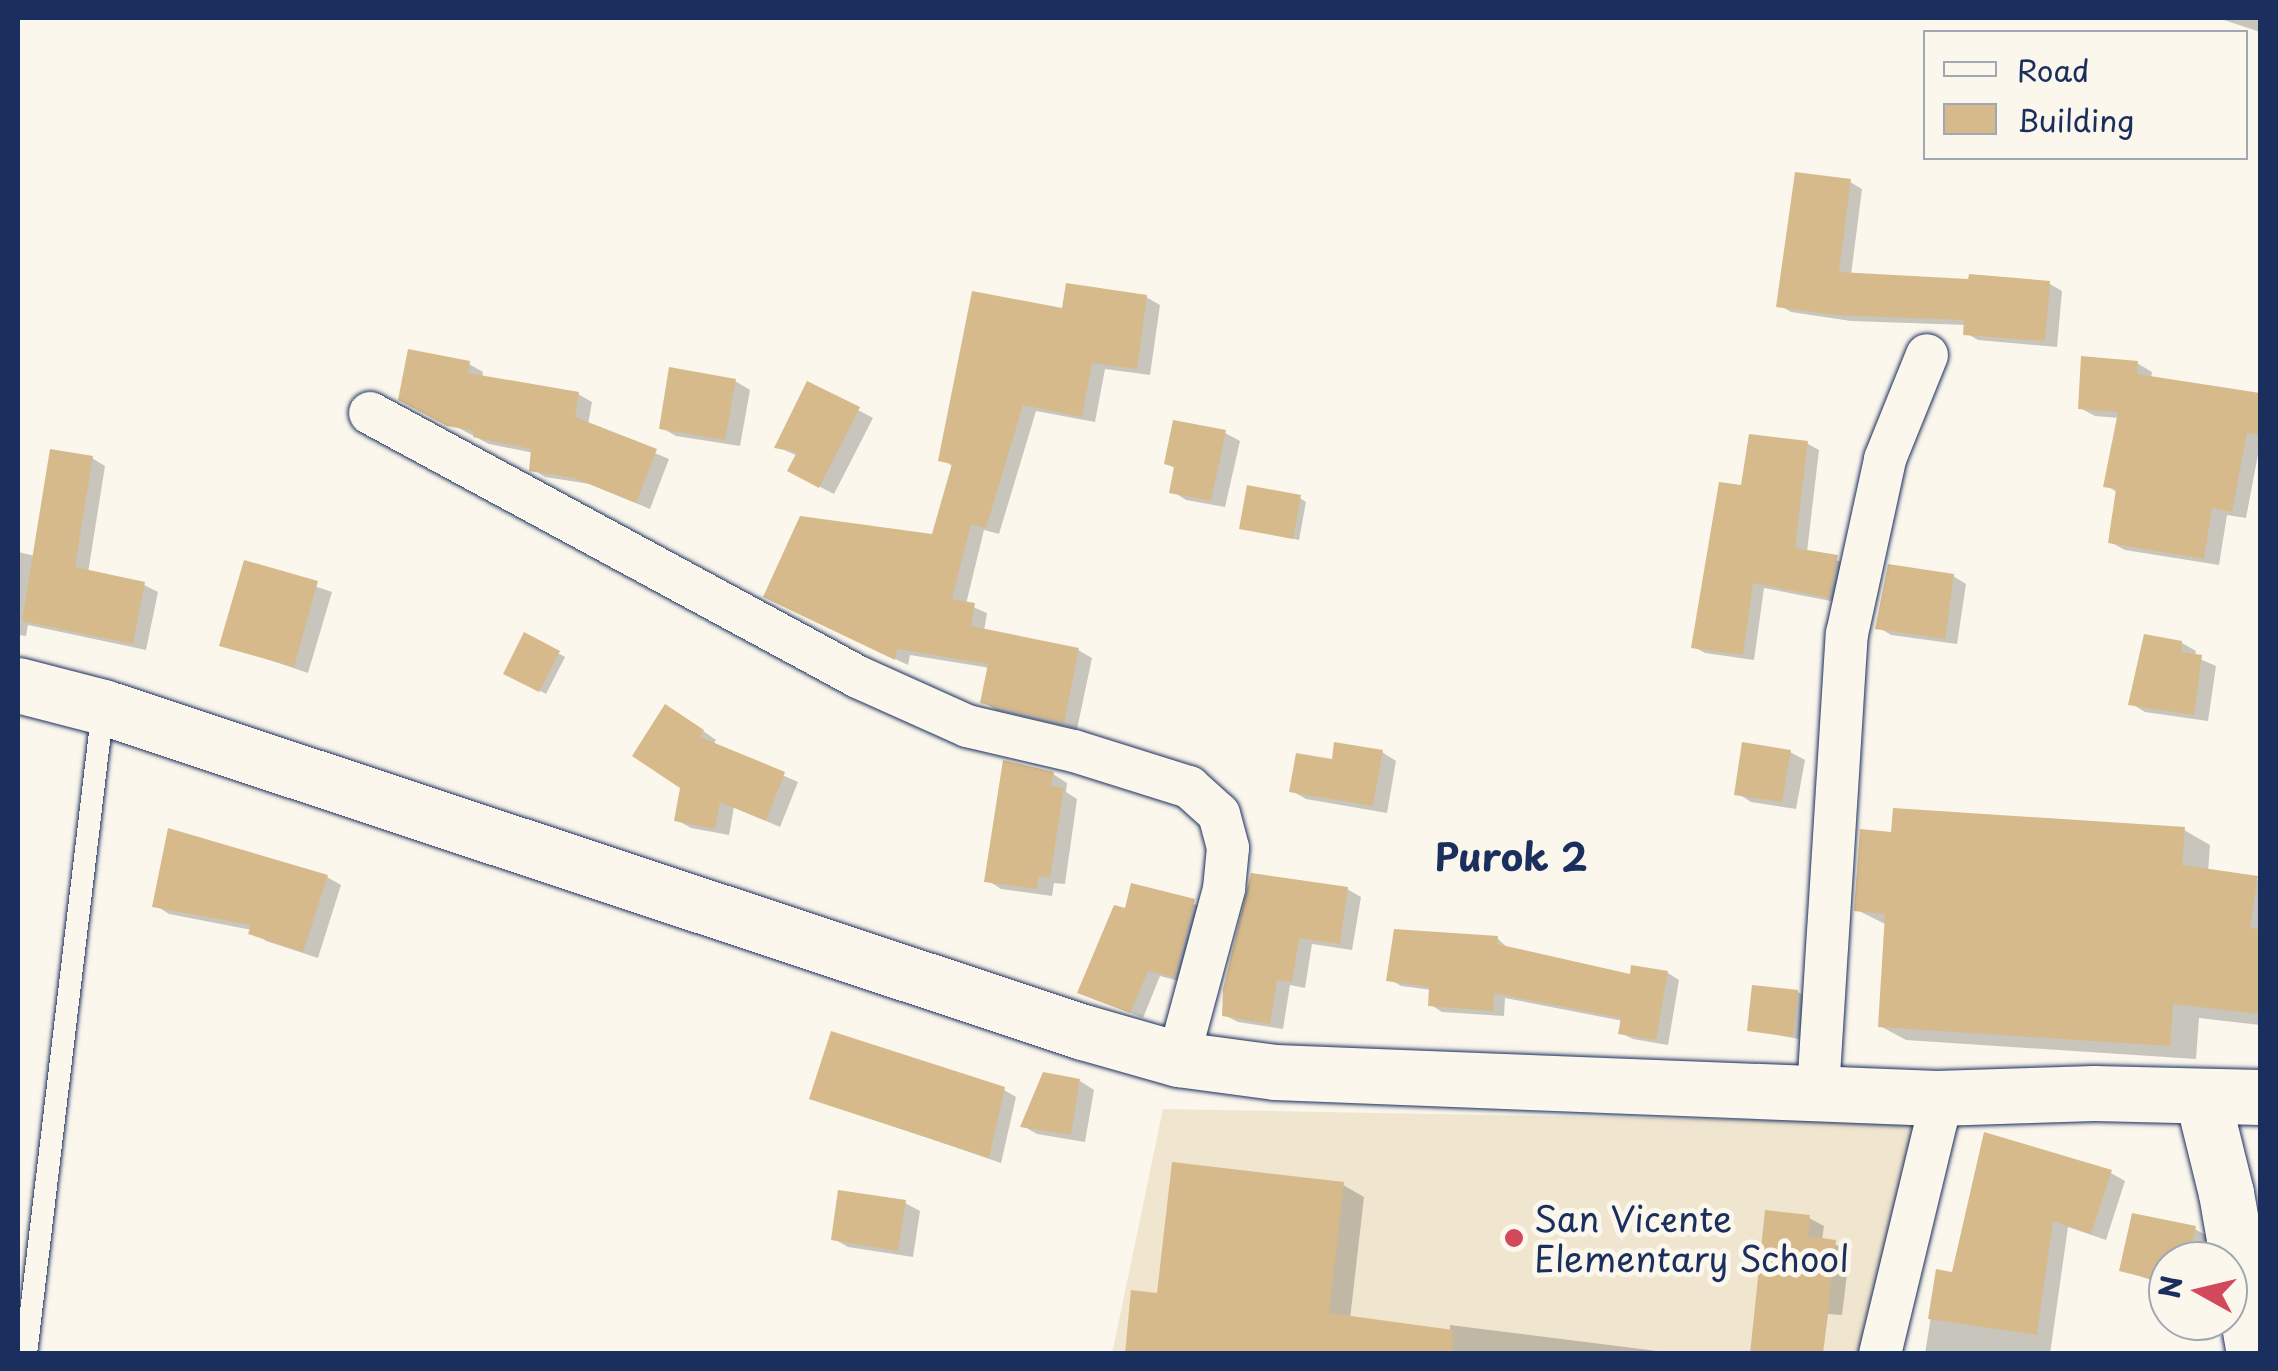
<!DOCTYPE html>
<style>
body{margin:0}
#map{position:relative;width:2278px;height:1371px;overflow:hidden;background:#fbf7ec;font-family:"Playpen Sans",sans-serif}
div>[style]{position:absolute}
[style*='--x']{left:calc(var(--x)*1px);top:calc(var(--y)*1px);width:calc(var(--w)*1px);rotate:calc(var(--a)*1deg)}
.built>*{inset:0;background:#f0e5cf}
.shadow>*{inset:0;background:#0003}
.building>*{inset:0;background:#d7ba8b}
.roads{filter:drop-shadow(0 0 2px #1b2f5e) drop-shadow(0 0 2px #1b2f5e)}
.lane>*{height:22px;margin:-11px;padding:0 11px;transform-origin:11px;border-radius:11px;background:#fbf7ec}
.street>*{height:42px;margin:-21px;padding:0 21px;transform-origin:21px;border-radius:21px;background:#fbf7ec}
.secondary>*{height:55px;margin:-27.5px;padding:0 27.5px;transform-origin:27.5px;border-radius:27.5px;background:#fbf7ec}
.dots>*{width:28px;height:28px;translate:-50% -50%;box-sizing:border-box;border:5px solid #fbf7ec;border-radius:50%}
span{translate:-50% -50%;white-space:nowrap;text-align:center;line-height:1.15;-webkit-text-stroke:10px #fbf7ec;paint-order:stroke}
.poi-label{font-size:35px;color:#1b2f5e}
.left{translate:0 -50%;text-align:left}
.neighbourhood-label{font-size:38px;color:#1b2f5e;font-weight:700}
.frame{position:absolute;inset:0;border:20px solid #1b2f5e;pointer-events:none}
.legend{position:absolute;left:1923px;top:30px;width:325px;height:130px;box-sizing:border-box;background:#fbf7ec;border:2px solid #a1a7b3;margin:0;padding:12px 18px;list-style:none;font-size:30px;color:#1b2f5e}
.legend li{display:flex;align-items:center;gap:20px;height:50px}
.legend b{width:50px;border:2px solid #a1a7b3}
.north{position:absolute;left:2148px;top:1241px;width:100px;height:100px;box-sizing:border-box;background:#fbf7ec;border:2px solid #a1a7b3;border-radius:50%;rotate:278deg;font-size:28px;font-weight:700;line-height:40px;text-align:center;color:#1b2f5e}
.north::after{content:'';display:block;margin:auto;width:35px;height:45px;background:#d1495b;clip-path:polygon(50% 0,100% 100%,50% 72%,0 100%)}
</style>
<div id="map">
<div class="built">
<i style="clip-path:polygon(1163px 1109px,1920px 1123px,1862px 1353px,1112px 1354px)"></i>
</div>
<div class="shadow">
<i style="clip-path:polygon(2260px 18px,2260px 32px,2221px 19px,2222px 18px)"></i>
<i style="clip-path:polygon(1850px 182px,1862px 189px,1851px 275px,2050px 284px,2062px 291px,2057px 347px,1978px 340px,1966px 333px,1966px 325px,1851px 321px,1791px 312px,1779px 305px)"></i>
<i style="clip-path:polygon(1146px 297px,1160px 305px,1150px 375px,1105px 369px,1095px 422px,1036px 411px,999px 534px,984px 530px,966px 604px,987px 613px,984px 631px,1078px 650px,1092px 658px,1077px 729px,996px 710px,983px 702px,990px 668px,910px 655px,908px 665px,779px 604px,933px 537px,954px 467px,941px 459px,1064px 311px)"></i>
<i style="clip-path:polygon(2137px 363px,2152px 372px,2151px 379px,2260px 395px,2260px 444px,2246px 518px,2227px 515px,2219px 565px,2125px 550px,2110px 542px,2118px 493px,2106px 485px,2119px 418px,2095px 416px,2080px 408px)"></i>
<i style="clip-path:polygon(469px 364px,483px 372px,482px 378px,578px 394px,592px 402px,588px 425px,669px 459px,650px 509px,590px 484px,545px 477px,532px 469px,534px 453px,489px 444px,401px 398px)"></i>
<i style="clip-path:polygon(735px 381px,750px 390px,740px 446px,676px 436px,662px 428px)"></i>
<i style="clip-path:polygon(858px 410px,873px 418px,834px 494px,805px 479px,798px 456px,777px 447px)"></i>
<i style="clip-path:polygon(1225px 433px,1240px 441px,1225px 507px,1186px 500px,1172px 491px,1176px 469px,1167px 463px)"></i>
<i style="clip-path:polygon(1808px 444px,1819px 450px,1807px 552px,1849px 564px,1841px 603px,1764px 588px,1754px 660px,1705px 653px,1694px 647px,1743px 488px)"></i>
<i style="clip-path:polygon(92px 458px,105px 466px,88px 573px,144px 585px,158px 592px,146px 650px,28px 625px,26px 636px,18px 635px,18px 552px,35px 556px)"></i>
<i style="clip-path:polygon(1300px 498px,1306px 502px,1299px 540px,1242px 527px)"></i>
<i style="clip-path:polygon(246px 563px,332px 592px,308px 673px,222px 644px)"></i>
<i style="clip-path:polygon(1953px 576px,1966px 584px,1957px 644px,1891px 635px,1878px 627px)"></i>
<i style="clip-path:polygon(525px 635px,565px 657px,546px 694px,506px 673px)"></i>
<i style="clip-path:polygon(2182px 643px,2196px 651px,2195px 657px,2216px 666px,2208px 721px,2145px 712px,2130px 703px)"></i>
<i style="clip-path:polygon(680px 715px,716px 740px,713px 745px,798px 782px,780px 827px,734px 807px,729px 835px,691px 828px,677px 820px,683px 787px)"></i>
<i style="clip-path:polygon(1382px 752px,1396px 761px,1387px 813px,1306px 799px,1292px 791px,1334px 762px)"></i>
<i style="clip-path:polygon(1790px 752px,1805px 760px,1796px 809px,1751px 802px,1737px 793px)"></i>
<i style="clip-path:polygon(1053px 774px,1067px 783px,1066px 792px,1077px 799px,1065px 884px,1054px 883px,1052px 896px,1001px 889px,987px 880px)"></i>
<i style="clip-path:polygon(2184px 830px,2210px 845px,2208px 872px,2260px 881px,2260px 1025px,2199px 1018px,2196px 1059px,1906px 1040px,1880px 1026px,1887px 925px,1857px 910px,1893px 835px)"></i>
<i style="clip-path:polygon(327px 877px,341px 885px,318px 958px,266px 941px,252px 930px,169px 914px,155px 905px)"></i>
<i style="clip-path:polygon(1133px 886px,1207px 908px,1187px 983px,1160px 976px,1143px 1018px,1080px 992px,1127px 911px)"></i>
<i style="clip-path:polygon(1347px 889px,1361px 897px,1352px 950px,1312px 944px,1305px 988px,1290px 985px,1283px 1029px,1238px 1022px,1224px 1015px,1225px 989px)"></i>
<i style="clip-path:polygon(1497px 938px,1509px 949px,1632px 977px,1668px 973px,1679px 980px,1668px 1045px,1633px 1039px,1621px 1033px,1623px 1021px,1505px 998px,1504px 1016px,1442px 1012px,1431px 1005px,1432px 990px,1401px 986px,1389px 979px)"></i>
<i style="clip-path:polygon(1798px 992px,1804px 996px,1799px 1039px,1749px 1030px)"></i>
<i style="clip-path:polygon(1080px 1081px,1094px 1090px,1085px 1142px,1037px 1134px,1023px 1126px)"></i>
<i style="clip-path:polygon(1004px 1090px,1016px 1097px,1001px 1163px,812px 1098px)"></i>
<i style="clip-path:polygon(2111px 1173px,2125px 1181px,2106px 1240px,2068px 1227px,2050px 1354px,1925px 1354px,1938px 1272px,1954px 1275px)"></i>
<i style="clip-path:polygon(1343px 1185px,1364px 1197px,1350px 1319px,1450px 1332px,1450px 1325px,1681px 1354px,1127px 1354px,1159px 1296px)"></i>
<i style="clip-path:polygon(905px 1203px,920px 1211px,913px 1257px,848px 1247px,834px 1239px)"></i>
<i style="clip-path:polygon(1809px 1218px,1824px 1226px,1822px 1240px,1850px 1250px,1842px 1315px,1828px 1314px,1824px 1344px,1769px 1337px)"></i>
<i style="clip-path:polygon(2195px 1229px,2209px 1237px,2204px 1261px,2168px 1261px,2168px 1286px,2122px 1270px)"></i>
</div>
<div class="building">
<i style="clip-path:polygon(1795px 172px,1851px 179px,1839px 272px,1968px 279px,1969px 274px,2050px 281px,2045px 341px,1963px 335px,1964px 320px,1836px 315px,1776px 307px)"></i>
<i style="clip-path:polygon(1066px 283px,1147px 295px,1137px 369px,1092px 363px,1082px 417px,1023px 405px,986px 528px,971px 524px,952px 599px,975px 603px,971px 626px,1079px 648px,1064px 723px,980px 703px,988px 664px,897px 649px,895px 660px,763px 597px,800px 516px,932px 534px,952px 464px,938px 461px,972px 291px,1062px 308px)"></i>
<i style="clip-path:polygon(408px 349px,470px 361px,468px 373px,579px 392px,575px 417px,657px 449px,636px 503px,574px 478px,529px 471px,531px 449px,473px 437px,474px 431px,447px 426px,398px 400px)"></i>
<i style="clip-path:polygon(2081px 356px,2138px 361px,2137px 374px,2260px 393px,2260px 435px,2247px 433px,2232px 512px,2212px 508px,2204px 559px,2108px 543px,2116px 489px,2103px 487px,2118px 412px,2078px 409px)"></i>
<i style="clip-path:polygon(669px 367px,736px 379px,725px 440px,659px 429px)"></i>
<i style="clip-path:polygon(807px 381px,860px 407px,819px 488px,787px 471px,797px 452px,774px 448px)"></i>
<i style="clip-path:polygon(1173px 420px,1226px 430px,1211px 501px,1169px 493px,1174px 467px,1164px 464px)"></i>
<i style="clip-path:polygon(1749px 434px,1808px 441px,1795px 548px,1838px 555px,1829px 598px,1753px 583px,1743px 655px,1691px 648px,1719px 482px,1741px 485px)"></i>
<i style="clip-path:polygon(50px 449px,93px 456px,75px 567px,145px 582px,133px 644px,22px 621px)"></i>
<i style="clip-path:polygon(1247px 485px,1301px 495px,1293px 539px,1239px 529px)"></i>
<i style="clip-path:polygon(244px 560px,318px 581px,294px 667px,219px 646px)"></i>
<i style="clip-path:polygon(1888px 564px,1954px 574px,1945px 639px,1875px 629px)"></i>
<i style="clip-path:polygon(524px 632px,560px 651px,539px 692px,503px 674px)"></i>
<i style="clip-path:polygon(2144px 634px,2182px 641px,2181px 652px,2202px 655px,2194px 715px,2128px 705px)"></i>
<i style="clip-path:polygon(665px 704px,704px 730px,700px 737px,785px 772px,766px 821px,720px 802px,715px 829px,674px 821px,680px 788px,632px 756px)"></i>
<i style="clip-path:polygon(1334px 742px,1383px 750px,1373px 806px,1289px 792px,1296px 753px,1332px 759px)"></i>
<i style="clip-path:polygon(1742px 742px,1791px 750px,1782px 802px,1734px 795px)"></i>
<i style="clip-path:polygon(1003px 760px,1054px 772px,1051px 786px,1064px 788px,1050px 878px,1039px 876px,1037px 889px,984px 882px)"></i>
<i style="clip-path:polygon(1893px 808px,2185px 827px,2182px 865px,2258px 876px,2250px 928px,2260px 929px,2260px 1014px,2173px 1004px,2170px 1046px,1878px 1027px,1885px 914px,1854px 911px,1860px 829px,1891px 832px)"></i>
<i style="clip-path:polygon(168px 828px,328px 875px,303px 952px,248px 934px,251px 925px,152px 907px)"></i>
<i style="clip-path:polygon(1251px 873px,1348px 887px,1340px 944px,1299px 938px,1292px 982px,1277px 980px,1270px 1024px,1222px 1016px,1223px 989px)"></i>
<i style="clip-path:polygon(1131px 883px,1195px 899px,1174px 977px,1148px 971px,1130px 1013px,1077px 993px,1114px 905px,1125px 908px)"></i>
<i style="clip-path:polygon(1394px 929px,1498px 936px,1497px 944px,1630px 974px,1631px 965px,1668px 971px,1656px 1040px,1618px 1034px,1621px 1018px,1494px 993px,1493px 1011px,1428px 1006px,1429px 987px,1386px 981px)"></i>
<i style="clip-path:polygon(1752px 985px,1798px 990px,1793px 1037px,1747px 1031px)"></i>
<i style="clip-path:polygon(831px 1031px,1005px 1087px,989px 1158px,809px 1099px)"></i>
<i style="clip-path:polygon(1043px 1072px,1080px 1079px,1071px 1135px,1020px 1127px)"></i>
<i style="clip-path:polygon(1984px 1132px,2112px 1170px,2091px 1234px,2053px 1221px,2037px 1335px,1928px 1319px,1936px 1269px,1952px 1272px)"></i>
<i style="clip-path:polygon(1172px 1162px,1344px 1182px,1329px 1313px,1453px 1330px,1452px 1354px,1125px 1354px,1131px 1290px,1157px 1293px)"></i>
<i style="clip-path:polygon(838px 1190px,906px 1200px,898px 1251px,831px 1240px)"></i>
<i style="clip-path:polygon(1765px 1210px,1810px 1215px,1808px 1236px,1836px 1240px,1823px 1354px,1750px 1354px)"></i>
<i style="clip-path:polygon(2132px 1213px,2196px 1226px,2188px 1261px,2168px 1261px,2168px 1283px,2119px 1271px)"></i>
</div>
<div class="roads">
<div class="lane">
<i style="--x:26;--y:1354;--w:652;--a:-83.21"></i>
</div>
<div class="street">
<i style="--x:370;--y:413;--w:555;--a:28.41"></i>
<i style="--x:858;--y:677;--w:120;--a:24.2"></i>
<i style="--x:967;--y:726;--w:110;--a:13.2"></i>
<i style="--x:1074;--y:751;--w:121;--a:17.4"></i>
<i style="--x:1189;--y:787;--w:40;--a:42"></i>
<i style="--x:1219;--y:814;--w:35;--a:75"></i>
<i style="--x:1228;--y:848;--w:41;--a:95.6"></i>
<i style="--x:1224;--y:889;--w:176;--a:105.1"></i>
<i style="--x:1818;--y:1091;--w:458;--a:-86.4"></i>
<i style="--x:1847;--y:634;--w:179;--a:-77.7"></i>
<i style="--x:1885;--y:459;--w:112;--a:-68"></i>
<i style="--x:1880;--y:1354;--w:239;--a:-76.4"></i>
<i style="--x:1936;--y:1122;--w:24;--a:-90"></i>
</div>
<div class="secondary">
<i style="--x:18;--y:685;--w:88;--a:14.5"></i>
<i style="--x:103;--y:707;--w:1032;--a:18.35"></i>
<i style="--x:1083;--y:1032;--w:99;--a:15.9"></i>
<i style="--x:1178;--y:1059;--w:98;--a:7.6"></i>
<i style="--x:1275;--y:1072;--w:662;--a:2.25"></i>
<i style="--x:1936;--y:1098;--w:158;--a:-1.8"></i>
<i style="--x:2094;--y:1093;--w:166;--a:1.4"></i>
<i style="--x:2202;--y:1096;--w:100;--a:76.1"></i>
<i style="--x:2226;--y:1193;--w:163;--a:80.1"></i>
</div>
</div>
<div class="dots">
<i style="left:1514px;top:1238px;background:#d1495b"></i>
</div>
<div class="poi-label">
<span class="left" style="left:1534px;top:1238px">San Vicente<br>Elementary School</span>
</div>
<div class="neighbourhood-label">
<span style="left:1511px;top:856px">Purok 2</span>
</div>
<div class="frame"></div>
<ul class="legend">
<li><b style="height:12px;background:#fbf7ec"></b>Road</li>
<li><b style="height:28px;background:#d7ba8b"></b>Building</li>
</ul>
<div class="north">N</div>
</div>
